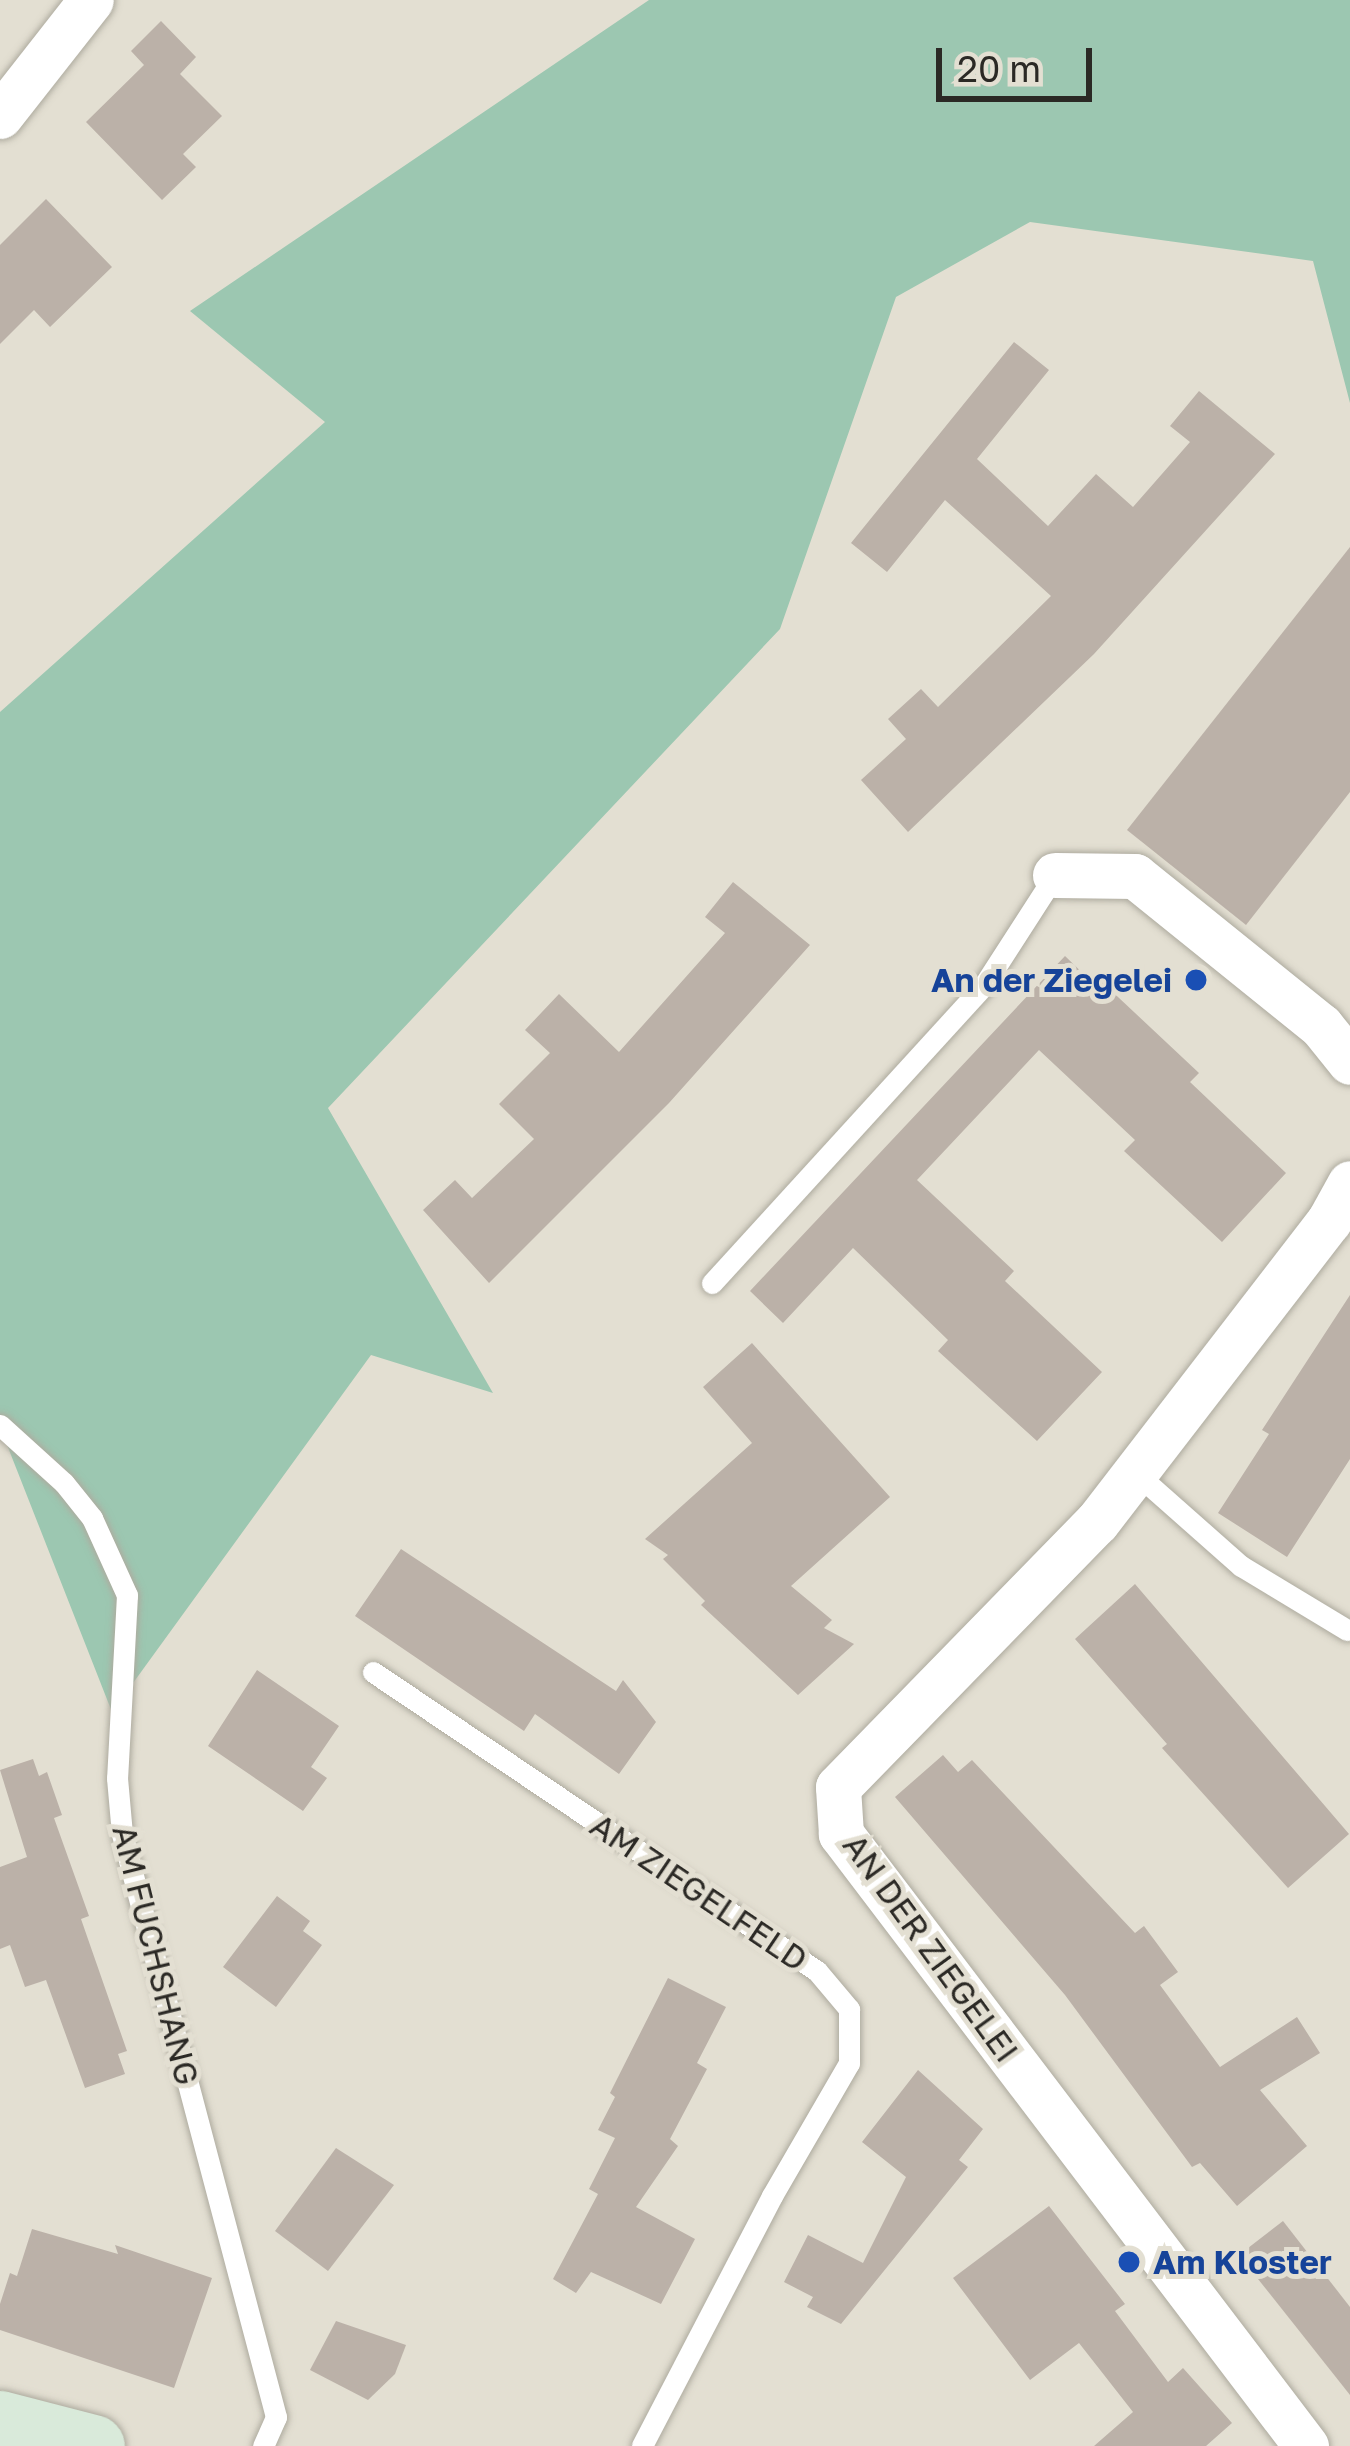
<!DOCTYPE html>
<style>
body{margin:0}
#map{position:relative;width:1350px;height:2446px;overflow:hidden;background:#e3dfd2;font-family:"Golos Text",sans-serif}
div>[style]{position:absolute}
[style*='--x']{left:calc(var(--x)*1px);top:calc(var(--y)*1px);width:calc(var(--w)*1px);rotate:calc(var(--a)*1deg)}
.green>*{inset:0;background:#9cc7b1}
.building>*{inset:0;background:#bbb1a8}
.roads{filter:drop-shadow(0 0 3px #aeab9f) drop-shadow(0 0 3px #aeab9f)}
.lane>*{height:21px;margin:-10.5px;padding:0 10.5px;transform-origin:10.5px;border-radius:10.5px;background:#fff}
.street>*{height:45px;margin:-22.5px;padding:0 22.5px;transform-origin:22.5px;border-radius:22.5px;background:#fff}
.secondary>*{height:63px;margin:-31.5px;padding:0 31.5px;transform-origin:31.5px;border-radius:31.5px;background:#d9eada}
.dots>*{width:33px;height:33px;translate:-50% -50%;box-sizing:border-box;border:6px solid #e3dfd2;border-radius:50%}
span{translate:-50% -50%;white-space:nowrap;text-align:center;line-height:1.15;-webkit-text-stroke:10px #e3dfd2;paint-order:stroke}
.transit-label{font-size:33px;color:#164399;font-weight:700}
.right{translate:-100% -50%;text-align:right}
.left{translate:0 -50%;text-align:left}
.street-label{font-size:33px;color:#2b2925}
.scale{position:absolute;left:936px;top:48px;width:156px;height:54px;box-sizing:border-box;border:6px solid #2b2925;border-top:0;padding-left:15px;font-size:36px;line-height:42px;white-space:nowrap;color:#2b2925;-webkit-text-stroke:9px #e3dfd2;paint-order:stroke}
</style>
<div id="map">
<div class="green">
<i style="clip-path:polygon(649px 0,1350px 0,1350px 403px,1313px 261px,1030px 222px,896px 297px,780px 629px,328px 1108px,493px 1393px,371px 1355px,112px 1712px,0 1427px,0 712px,325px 422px,190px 311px)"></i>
</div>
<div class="building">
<i style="clip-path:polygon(161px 21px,196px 57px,180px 74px,222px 116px,183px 154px,196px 167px,162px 200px,86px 122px,144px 65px,131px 51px)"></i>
<i style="clip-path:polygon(46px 199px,112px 267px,50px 327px,34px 310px,0 344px,0 245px)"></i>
<i style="clip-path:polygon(1014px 342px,1049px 370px,977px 459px,1048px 526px,1096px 474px,1133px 507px,1190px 442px,1170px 426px,1199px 391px,1275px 454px,1094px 654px,908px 832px,861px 780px,906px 739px,888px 719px,921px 689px,938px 707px,1051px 596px,945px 500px,887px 572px,851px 543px)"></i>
<i style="clip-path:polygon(1350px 547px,1350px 792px,1246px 925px,1127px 830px)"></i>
<i style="clip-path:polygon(733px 882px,810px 945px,669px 1103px,489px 1283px,423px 1210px,455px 1180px,472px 1198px,534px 1139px,499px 1104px,550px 1053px,525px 1030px,559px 994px,619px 1052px,725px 933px,705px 917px)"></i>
<i style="clip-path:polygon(1065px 956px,1097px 987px,1102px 982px,1199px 1073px,1190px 1082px,1286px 1173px,1222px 1242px,1124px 1151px,1135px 1140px,1039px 1050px,917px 1180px,1014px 1271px,1005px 1281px,1102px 1372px,1037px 1441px,938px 1351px,948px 1340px,853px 1248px,783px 1323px,750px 1291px)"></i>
<i style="clip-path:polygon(1350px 1295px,1350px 1459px,1287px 1557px,1218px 1513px,1269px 1434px,1262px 1430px)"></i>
<i style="clip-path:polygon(752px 1343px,890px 1497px,791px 1586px,832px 1620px,824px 1628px,854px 1644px,798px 1695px,701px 1605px,705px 1601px,663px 1559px,668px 1555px,645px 1539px,752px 1443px,703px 1387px)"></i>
<i style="clip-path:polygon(401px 1549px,616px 1691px,623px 1680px,656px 1722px,619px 1774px,535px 1714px,524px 1731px,355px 1616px)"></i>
<i style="clip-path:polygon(1135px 1584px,1349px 1834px,1288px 1888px,1162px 1748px,1167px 1744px,1075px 1639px)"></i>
<i style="clip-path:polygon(257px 1670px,339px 1726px,311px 1767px,327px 1778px,303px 1811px,208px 1746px)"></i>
<i style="clip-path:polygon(943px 1755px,958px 1772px,972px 1760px,1135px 1933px,1144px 1926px,1178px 1972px,1160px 1985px,1220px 2067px,1297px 2017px,1320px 2053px,1260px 2090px,1307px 2146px,1237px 2206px,1200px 2163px,1192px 2167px,1065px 1995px,895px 1797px)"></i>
<i style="clip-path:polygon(33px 1759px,39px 1776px,47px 1772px,62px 1815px,54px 1818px,89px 1916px,81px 1919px,127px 2051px,118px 2054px,125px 2074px,85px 2088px,46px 1980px,25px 1987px,10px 1945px,0 1949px,0 1867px,27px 1857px,0 1770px)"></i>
<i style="clip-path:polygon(277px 1896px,310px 1921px,303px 1931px,322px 1945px,276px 2007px,223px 1967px)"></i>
<i style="clip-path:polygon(668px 1978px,726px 2007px,697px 2063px,707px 2069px,670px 2139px,678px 2146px,636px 2207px,695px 2239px,661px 2304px,591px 2272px,576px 2293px,553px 2279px,598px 2194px,589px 2189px,615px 2138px,598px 2130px,615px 2097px,610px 2093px)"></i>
<i style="clip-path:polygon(918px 2070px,983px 2129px,959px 2160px,968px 2167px,841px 2324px,807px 2307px,813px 2297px,784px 2282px,808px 2235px,863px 2263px,906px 2177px,862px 2142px)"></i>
<i style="clip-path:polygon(336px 2148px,394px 2185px,328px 2271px,275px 2231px)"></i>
<i style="clip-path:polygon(1049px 2206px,1125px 2304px,1115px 2311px,1168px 2382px,1183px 2368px,1232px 2423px,1206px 2446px,1094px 2446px,1133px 2412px,1079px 2343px,1030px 2380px,953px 2278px)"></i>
<i style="clip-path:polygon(1283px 2221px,1350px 2307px,1350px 2395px,1239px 2255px)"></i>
<i style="clip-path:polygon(32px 2229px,118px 2254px,115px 2245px,212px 2278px,174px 2388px,0 2330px,0 2304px,10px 2273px,17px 2276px)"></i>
<i style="clip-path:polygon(336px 2321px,406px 2345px,395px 2374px,368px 2400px,310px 2370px)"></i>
</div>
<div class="roads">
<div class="lane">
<i style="--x:712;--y:1283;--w:403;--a:-47.6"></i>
<i style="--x:984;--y:985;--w:131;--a:-57.2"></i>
<i style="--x:0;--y:1425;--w:86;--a:42.2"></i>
<i style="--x:64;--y:1483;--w:45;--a:51.3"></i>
<i style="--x:92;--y:1518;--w:85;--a:65.6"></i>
<i style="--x:127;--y:1595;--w:183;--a:93.1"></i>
<i style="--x:117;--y:1778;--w:56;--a:84.9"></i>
<i style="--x:122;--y:1834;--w:603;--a:75.2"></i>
<i style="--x:276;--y:2417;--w:32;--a:114"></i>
<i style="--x:1137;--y:1474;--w:139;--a:41.5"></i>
<i style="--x:1241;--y:1566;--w:124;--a:31.1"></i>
<i style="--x:373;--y:1672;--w:535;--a:33.96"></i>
<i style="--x:817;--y:1971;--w:50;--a:49.9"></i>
<i style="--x:849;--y:2009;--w:54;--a:90"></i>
<i style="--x:849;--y:2063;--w:154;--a:120.1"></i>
<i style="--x:772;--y:2196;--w:282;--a:117.5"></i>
</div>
<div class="street">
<i style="--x:0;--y:116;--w:147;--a:-51.9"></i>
<i style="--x:1055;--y:875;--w:80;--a:0.7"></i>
<i style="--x:1135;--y:876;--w:239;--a:38.9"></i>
<i style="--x:1321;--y:1026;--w:46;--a:51.1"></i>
<i style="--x:1306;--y:2446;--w:769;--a:-127.23"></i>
<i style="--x:841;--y:1834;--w:47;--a:-93.7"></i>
<i style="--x:838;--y:1787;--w:371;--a:-45.7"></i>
<i style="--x:1097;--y:1522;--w:380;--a:-52.4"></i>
<i style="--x:1329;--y:1221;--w:43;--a:-61.1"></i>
</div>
<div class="secondary">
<i style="--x:0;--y:2422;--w:96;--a:14.5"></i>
</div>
</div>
<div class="dots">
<i style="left:1196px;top:980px;background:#1a4fb4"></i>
<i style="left:1129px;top:2262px;background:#1a4fb4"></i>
</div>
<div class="transit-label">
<span class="right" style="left:1172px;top:980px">An der Ziegelei</span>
<span class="left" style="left:1153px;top:2262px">Am Kloster</span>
</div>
<div class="street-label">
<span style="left:699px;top:1892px;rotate:34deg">AM ZIEGELFELD</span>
<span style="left:931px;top:1948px;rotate:54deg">AN DER ZIEGELEI</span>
<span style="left:156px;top:1955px;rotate:76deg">AM FUCHSHANG</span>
</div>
<div class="scale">20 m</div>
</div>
